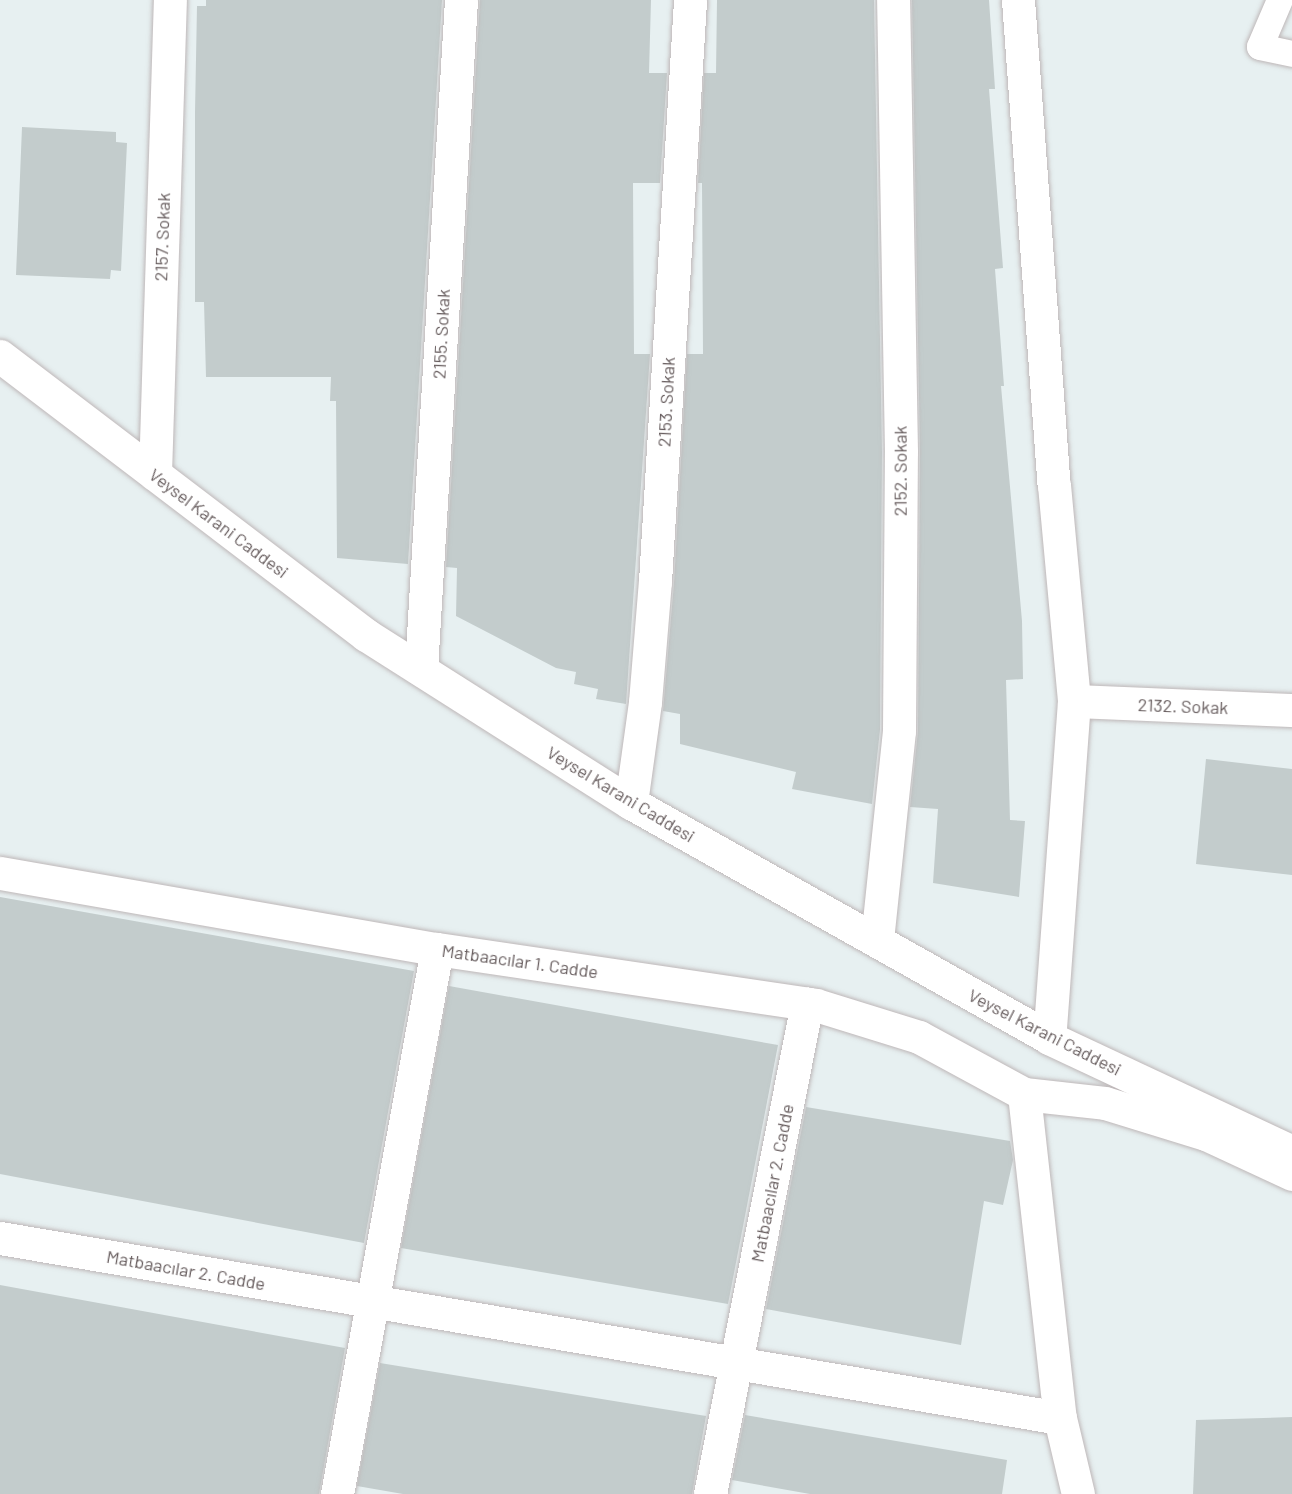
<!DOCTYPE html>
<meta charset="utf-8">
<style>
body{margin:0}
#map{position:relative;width:1292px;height:1494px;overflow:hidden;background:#e7f0f1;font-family:Barlow,sans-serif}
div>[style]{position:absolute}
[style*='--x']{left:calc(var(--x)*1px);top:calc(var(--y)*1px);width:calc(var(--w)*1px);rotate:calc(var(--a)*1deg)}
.building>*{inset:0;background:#c3cccc}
.roads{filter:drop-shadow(0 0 2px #beb7b8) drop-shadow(0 0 2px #beb7b8)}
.lane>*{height:26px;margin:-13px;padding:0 13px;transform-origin:13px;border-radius:13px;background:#fff}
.street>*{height:33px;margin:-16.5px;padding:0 16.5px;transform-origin:16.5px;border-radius:16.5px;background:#fff}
.secondary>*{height:33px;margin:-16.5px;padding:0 16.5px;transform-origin:16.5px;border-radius:16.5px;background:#fff}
span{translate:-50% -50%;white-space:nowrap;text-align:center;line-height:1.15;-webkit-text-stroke:4.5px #fff;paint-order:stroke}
.street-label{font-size:18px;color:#685e5f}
</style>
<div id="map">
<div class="building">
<i style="clip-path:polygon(206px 0,442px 0,408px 564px,337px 558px,336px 401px,330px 401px,331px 377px,206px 377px,204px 302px,195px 302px,195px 112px,197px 6px,206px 6px)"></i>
<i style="clip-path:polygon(480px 0,651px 0,649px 73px,667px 73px,660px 183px,633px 183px,634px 354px,650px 354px,626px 704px,596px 699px,598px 689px,574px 684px,576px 672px,556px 668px,456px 616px,457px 568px,446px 567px)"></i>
<i style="clip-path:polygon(717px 0,874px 0,882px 452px,880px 730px,872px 804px,792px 789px,796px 772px,680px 744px,680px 714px,663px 711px,674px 583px,687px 354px,703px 354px,702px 183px,698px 183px,704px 73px,716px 73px)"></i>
<i style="clip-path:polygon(912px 0,989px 0,995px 89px,989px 89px,1003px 268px,995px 269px,1004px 386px,1001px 386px,1022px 621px,1023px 679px,1006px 680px,1010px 820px,1025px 821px,1019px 897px,933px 883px,938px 809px,910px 807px,918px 731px,920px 452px)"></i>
<i style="clip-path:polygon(22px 127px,116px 132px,116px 142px,127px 143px,121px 271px,111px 270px,110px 279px,16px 275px)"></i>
<i style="clip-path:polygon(1206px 759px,1292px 769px,1292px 875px,1196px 864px)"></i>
<i style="clip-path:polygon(0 897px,414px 971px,364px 1243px,0 1174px)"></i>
<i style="clip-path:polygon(449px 986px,778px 1045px,728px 1304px,401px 1248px)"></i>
<i style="clip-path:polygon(806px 1107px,1010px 1141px,1013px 1160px,1003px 1205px,984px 1201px,961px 1345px,766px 1309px)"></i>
<i style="clip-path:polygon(0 1285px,345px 1348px,319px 1494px,0 1494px)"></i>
<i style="clip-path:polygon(380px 1363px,706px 1416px,692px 1494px,403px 1494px,357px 1486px)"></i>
<i style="clip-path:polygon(745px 1415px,1007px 1460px,1002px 1494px,810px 1494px,732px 1480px)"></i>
<i style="clip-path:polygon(1292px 1417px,1292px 1494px,1193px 1494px,1196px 1420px)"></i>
</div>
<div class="roads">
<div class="lane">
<i style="--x:1280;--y:0;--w:51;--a:113.1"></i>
<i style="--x:1260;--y:47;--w:33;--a:12"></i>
</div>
<div class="street">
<i style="--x:1018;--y:0;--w:486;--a:85.8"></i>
<i style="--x:1054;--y:485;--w:217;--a:84.7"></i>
<i style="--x:1074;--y:701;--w:338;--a:94.2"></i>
<i style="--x:155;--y:474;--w:474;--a:-88.2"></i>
<i style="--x:421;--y:669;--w:670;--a:-86.58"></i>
<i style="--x:1074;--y:701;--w:218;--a:2.4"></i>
<i style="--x:631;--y:803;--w:102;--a:-82.1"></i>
<i style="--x:645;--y:702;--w:121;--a:-85.3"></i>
<i style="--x:655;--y:581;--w:582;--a:-86.55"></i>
<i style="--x:0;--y:873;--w:444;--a:9.9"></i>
<i style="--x:437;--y:949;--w:383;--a:8.4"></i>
<i style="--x:816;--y:1005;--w:108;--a:17.3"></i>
<i style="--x:919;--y:1037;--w:119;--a:28.5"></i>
<i style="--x:1024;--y:1094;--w:81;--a:6.3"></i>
<i style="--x:1105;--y:1103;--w:106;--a:17.1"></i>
<i style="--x:1206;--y:1134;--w:95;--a:24.9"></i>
<i style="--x:877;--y:940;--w:210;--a:-84"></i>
<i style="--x:899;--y:731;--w:279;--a:-89.6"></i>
<i style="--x:901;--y:452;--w:452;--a:-91"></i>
<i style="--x:1024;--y:1094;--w:326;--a:83.7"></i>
<i style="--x:1060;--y:1418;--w:78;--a:76.7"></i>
<i style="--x:0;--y:1238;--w:1075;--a:9.64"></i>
<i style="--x:337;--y:1494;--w:554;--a:-79.6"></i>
<i style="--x:710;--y:1494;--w:500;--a:-78.82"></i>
</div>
<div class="secondary">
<i style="--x:0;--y:356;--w:460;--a:37.3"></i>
<i style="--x:366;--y:635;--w:314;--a:32.4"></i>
<i style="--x:631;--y:803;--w:480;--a:29.3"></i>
<i style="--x:1049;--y:1038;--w:268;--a:25.1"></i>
</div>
</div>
<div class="street-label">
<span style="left:162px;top:237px;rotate:-88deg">2157. Sokak</span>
<span style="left:441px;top:334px;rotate:-87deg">2155. Sokak</span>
<span style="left:666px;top:402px;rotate:-87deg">2153. Sokak</span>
<span style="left:900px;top:471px;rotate:-90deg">2152. Sokak</span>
<span style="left:219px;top:523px;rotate:37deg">Veysel Karani Caddesi</span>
<span style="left:1183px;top:706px;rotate:2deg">2132. Sokak</span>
<span style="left:621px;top:794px;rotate:31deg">Veysel Karani Caddesi</span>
<span style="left:520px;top:961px;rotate:8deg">Matbaacılar 1. Cadde</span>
<span style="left:1045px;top:1032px;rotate:27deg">Veysel Karani Caddesi</span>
<span style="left:772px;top:1183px;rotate:-79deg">Matbaacılar 2. Cadde</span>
<span style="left:186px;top:1270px;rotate:10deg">Matbaacılar 2. Cadde</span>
</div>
</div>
